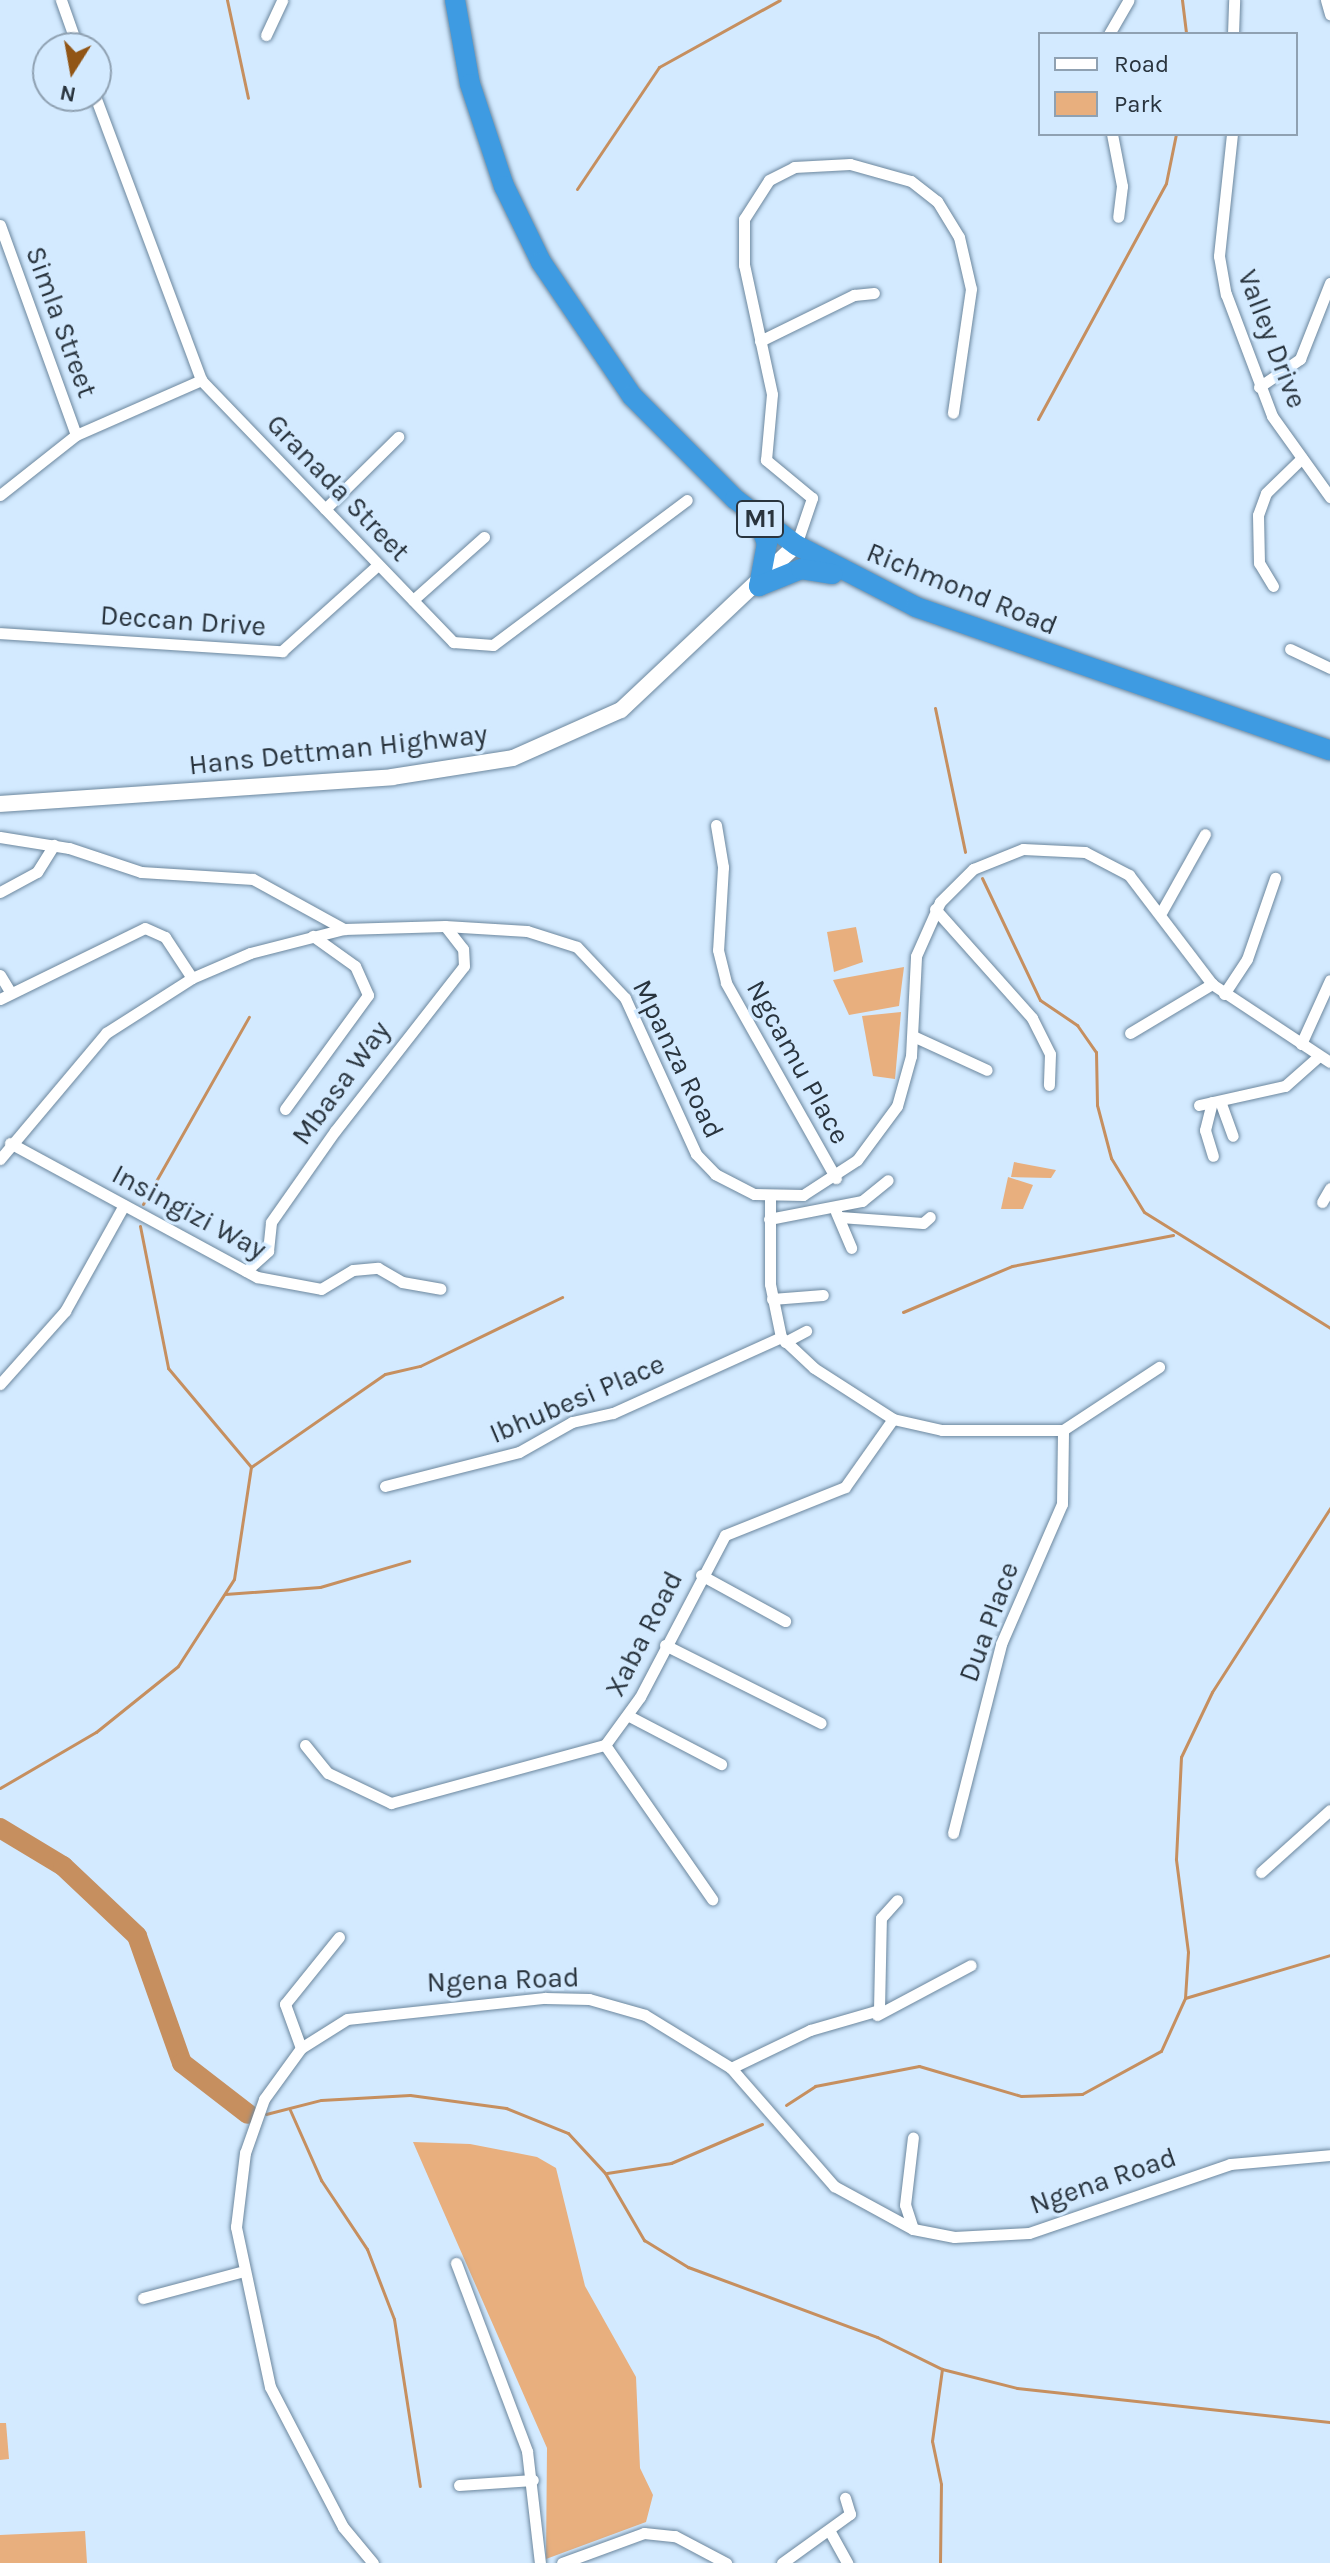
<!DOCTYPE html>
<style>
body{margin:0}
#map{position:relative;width:1330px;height:2563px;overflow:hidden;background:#d3eaff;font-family:Karla,sans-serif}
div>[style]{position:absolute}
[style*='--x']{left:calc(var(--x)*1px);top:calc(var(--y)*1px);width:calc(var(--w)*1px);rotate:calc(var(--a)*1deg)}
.green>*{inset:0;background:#e8af7e}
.stream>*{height:3px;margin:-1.5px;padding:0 1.5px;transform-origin:1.5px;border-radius:1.5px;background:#c68f5f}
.river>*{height:20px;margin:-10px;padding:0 10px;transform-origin:10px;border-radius:10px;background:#c68f5f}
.roads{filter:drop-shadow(0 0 2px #6c879e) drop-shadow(0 0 2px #6c879e)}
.street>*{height:11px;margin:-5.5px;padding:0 5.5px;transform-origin:5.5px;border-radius:5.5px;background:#fff}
.secondary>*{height:16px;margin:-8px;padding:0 8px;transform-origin:8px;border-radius:8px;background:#fff}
.highway>*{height:20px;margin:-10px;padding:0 10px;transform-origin:10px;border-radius:10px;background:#3e9be2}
span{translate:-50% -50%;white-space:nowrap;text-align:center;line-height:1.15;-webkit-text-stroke:7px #d3eaff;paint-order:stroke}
.shield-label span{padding:2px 6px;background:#d3eaff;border:2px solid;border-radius:6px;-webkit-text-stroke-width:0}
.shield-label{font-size:26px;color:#29343e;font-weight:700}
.street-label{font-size:28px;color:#29343e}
.legend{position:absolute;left:1038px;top:32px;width:260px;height:104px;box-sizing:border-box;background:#d3eaff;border:2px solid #8fa1b2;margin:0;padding:10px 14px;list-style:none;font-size:24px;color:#29343e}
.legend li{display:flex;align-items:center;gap:16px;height:40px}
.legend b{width:40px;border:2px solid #8fa1b2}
.north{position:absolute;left:32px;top:32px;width:80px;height:80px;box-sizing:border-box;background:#d3eaff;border:2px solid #8fa1b2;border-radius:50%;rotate:191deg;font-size:22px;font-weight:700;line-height:32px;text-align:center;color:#29343e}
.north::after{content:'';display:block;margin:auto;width:28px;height:36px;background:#915515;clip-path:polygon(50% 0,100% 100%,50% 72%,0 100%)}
</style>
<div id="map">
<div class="green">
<i style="clip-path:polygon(856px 927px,863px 962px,834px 972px,827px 932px)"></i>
<i style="clip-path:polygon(904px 967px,899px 1006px,849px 1015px,833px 980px)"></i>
<i style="clip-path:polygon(901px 1012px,895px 1079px,873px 1076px,862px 1016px)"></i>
<i style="clip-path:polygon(1014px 1162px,1056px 1170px,1051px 1178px,1011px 1177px)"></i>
<i style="clip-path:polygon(1008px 1177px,1033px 1185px,1023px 1209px,1001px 1209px)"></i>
<i style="clip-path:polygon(413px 2142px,470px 2144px,537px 2157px,556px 2168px,585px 2286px,636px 2377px,640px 2468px,653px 2495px,646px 2522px,546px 2559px,547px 2448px)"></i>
<i style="clip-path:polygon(0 2423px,6px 2423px,9px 2459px,0 2460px)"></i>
<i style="clip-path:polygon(85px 2531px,87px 2563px,0 2563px,0 2535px)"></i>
</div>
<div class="stream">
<i style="--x:227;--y:0;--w:100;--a:77.9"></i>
<i style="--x:1182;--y:0;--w:34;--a:83"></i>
<i style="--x:577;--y:189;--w:147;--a:-56.1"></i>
<i style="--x:659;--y:67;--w:138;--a:-29"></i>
<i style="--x:1038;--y:419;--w:268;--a:-61.5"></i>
<i style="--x:1166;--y:183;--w:50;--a:-78.5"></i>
<i style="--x:935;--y:708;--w:147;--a:78.2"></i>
<i style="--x:982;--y:878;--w:135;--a:64.6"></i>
<i style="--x:1040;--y:1000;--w:45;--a:34"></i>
<i style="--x:1077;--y:1025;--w:33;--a:55"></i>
<i style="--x:1096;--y:1052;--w:53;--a:88.9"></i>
<i style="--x:1097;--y:1105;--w:55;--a:75.2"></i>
<i style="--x:1111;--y:1158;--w:63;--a:58.6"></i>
<i style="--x:1144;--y:1212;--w:219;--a:31.9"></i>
<i style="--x:143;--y:1204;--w:215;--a:-60.5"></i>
<i style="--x:140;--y:1226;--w:145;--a:78.8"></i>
<i style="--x:168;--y:1368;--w:129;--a:50"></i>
<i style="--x:903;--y:1312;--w:118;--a:-22.9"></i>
<i style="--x:1012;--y:1266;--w:164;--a:-10.9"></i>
<i style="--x:225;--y:1594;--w:95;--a:-4.2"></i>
<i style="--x:320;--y:1587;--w:93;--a:-16.3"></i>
<i style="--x:0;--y:1788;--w:111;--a:-30.3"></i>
<i style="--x:96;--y:1732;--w:105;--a:-38.8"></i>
<i style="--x:178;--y:1666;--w:103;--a:-57.2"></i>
<i style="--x:234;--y:1579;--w:113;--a:-81.4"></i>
<i style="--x:251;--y:1467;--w:163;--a:-34.8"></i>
<i style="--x:385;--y:1374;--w:36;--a:-13"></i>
<i style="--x:420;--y:1366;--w:158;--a:-25.9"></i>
<i style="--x:1185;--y:1998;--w:151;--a:-16.5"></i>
<i style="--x:786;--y:2105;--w:35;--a:-33"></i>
<i style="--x:815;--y:2086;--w:106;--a:-10.9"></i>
<i style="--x:919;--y:2066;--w:106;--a:16.4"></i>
<i style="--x:1021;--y:2096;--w:61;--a:-1.9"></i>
<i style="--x:1082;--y:2094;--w:90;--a:-28.6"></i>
<i style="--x:1161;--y:2051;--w:58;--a:-65.6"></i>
<i style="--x:1185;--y:1998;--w:46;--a:-86.3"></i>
<i style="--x:1188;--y:1952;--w:94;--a:-97.4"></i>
<i style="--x:1176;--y:1859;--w:102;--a:-87.2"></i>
<i style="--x:1181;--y:1757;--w:72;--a:-64.5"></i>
<i style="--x:1212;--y:1692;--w:219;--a:-57.3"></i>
<i style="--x:290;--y:2110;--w:77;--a:66.1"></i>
<i style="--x:321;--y:2180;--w:83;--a:56.3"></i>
<i style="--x:367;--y:2249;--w:75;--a:68.9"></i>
<i style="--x:394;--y:2319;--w:169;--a:81.2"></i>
<i style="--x:266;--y:2114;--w:57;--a:-14.3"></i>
<i style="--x:321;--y:2100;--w:89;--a:-3.2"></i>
<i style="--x:410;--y:2095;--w:97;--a:7.7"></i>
<i style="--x:506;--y:2108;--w:67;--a:22"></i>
<i style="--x:568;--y:2133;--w:54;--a:47.2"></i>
<i style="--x:605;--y:2173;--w:78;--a:59.8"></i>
<i style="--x:644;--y:2240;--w:52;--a:31.5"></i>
<i style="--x:688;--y:2267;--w:202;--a:20.3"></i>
<i style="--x:877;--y:2337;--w:72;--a:26.2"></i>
<i style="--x:942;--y:2369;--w:77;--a:14.2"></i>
<i style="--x:1017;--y:2388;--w:315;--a:6.2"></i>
<i style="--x:607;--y:2173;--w:65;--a:-8.9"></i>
<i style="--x:671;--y:2163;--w:99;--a:-23.2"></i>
<i style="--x:940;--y:2563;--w:79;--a:-89.3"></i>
<i style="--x:941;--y:2484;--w:44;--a:-101.8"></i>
<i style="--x:932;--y:2441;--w:73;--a:-82.1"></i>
</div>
<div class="river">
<i style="--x:0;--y:1828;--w:74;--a:31.1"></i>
<i style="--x:63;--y:1866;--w:102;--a:43.4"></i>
<i style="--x:137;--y:1936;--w:135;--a:70.5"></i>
<i style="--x:182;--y:2063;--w:83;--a:37.7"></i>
</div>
<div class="roads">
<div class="street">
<i style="--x:61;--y:0;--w:51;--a:70.5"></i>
<i style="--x:1326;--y:0;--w:15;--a:74"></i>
<i style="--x:1109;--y:34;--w:39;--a:-60"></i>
<i style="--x:1233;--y:34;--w:34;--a:-88"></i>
<i style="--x:266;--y:35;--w:38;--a:-65"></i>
<i style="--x:95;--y:96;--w:303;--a:69.5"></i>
<i style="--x:201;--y:380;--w:364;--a:46.1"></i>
<i style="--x:453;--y:642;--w:40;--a:4.3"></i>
<i style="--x:493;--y:645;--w:242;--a:-36.8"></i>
<i style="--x:1112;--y:134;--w:53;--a:79.1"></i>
<i style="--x:1122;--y:186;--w:31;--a:97"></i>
<i style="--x:1232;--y:134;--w:123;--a:96.1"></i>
<i style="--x:1219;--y:256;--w:39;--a:80"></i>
<i style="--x:1226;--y:294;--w:130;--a:69.3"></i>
<i style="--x:1272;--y:416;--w:100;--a:54.4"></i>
<i style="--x:0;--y:225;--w:223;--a:70.1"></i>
<i style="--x:760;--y:341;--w:105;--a:-26.1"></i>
<i style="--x:854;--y:295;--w:20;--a:-6"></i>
<i style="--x:1259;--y:387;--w:50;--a:-34.3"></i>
<i style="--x:1300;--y:359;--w:82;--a:-68.5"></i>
<i style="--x:0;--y:495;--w:97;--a:-38.3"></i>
<i style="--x:76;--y:435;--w:137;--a:-23.7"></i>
<i style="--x:325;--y:509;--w:103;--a:-44.6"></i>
<i style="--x:796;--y:545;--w:50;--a:-71.2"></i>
<i style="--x:812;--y:498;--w:60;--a:-140.4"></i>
<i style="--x:766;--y:460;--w:66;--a:-84.8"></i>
<i style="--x:772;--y:394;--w:132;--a:-102.2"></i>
<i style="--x:744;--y:265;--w:46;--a:-90"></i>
<i style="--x:744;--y:219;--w:46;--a:-57.3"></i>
<i style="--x:769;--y:180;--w:28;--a:-27"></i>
<i style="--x:794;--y:167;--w:56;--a:-3.1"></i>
<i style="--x:850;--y:164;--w:63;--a:15.6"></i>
<i style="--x:911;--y:181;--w:33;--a:38"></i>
<i style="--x:937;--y:201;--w:42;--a:58.6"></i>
<i style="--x:959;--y:237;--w:53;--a:77"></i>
<i style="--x:971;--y:289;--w:125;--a:98.3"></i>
<i style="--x:1273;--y:586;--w:27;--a:-121"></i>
<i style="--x:1259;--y:563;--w:48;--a:-91.2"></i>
<i style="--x:1258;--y:515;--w:23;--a:-70"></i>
<i style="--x:1266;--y:493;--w:50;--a:-44.2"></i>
<i style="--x:413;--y:600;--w:95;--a:-41.6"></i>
<i style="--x:0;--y:633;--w:283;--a:3.7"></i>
<i style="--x:282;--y:651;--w:129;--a:-41.9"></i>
<i style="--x:1290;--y:649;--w:44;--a:25.4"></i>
<i style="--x:716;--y:825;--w:43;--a:80.5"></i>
<i style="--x:723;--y:867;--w:83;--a:93.4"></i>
<i style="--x:718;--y:950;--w:34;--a:76"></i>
<i style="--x:726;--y:983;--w:224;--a:60.6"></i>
<i style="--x:0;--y:837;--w:70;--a:9.1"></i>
<i style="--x:69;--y:848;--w:76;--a:18.4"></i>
<i style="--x:141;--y:872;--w:112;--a:3.6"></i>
<i style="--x:253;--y:879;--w:104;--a:28.8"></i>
<i style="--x:0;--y:892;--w:42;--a:-28.4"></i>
<i style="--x:37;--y:872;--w:32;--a:-58"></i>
<i style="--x:935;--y:909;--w:146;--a:48.3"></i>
<i style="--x:1032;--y:1018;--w:40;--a:63.4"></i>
<i style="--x:1050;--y:1054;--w:31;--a:92"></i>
<i style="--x:1162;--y:911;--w:88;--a:-60.8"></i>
<i style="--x:0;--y:975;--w:21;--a:59"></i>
<i style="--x:1224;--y:994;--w:42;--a:-56.7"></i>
<i style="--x:1247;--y:959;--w:86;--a:-70.9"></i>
<i style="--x:0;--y:999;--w:161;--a:-26.1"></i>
<i style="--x:145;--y:928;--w:22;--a:24"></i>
<i style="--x:165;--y:937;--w:49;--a:56.6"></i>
<i style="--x:1130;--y:1033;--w:96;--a:-30.9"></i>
<i style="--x:913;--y:1036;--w:81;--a:24.7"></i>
<i style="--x:1301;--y:1044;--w:70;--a:-65.6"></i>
<i style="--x:1220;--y:1101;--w:37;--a:70"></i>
<i style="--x:1212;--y:1102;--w:29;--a:104"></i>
<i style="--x:1205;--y:1130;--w:27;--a:73"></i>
<i style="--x:1199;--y:1105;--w:88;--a:-12.5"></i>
<i style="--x:1285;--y:1086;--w:45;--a:-41.4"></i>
<i style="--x:285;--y:1109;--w:141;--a:-53.9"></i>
<i style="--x:368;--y:995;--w:32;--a:-114"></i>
<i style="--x:355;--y:966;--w:52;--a:-144.5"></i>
<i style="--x:10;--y:1143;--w:281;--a:28.5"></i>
<i style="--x:257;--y:1277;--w:65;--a:10.6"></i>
<i style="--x:321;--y:1289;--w:37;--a:-31"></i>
<i style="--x:353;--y:1270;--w:25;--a:-5"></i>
<i style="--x:378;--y:1268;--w:28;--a:30"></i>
<i style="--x:402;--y:1282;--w:39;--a:10"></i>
<i style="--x:0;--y:1159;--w:165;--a:-49.9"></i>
<i style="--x:106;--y:1033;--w:102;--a:-32.6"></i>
<i style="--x:192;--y:978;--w:63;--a:-23.3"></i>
<i style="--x:250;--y:953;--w:97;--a:-14.3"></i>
<i style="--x:344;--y:929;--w:101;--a:-1.7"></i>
<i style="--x:445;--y:926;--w:82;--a:3.5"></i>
<i style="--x:527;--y:931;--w:52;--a:17.7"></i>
<i style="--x:577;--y:947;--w:70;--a:46.7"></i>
<i style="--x:625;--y:998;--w:171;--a:65.5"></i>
<i style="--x:696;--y:1154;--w:28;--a:46"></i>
<i style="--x:715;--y:1174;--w:44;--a:27.1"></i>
<i style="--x:754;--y:1194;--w:49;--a:1.2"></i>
<i style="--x:803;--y:1195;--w:64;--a:-32.9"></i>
<i style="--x:857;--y:1160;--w:67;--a:-53.5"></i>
<i style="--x:897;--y:1106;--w:52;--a:-74.4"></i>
<i style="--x:911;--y:1056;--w:100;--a:-87.1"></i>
<i style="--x:916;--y:956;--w:59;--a:-66"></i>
<i style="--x:940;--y:902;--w:47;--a:-45"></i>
<i style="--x:973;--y:869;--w:54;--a:-21.8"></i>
<i style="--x:1023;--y:849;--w:62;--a:2.8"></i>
<i style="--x:1085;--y:852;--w:50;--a:27.6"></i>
<i style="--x:1129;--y:875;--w:137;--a:52.7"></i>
<i style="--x:1212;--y:984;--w:141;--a:33.5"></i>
<i style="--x:770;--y:1197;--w:87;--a:90"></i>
<i style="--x:770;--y:1284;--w:54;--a:78.3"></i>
<i style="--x:781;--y:1337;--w:45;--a:43.2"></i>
<i style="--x:814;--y:1368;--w:94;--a:32.8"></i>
<i style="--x:893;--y:1419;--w:50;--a:12.7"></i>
<i style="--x:942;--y:1430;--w:121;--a:0"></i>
<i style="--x:1063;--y:1430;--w:115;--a:-33.3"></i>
<i style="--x:1322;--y:1202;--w:16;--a:-60"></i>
<i style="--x:836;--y:1212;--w:39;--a:67"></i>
<i style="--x:840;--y:1217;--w:83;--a:4.1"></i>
<i style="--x:923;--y:1223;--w:9;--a:-41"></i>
<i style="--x:769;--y:1219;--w:95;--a:-11"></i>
<i style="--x:862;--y:1201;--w:33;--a:-39"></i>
<i style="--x:246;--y:1271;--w:30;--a:-42"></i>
<i style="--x:268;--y:1251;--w:29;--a:-84"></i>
<i style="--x:271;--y:1222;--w:111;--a:-54.9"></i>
<i style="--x:335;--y:1131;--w:209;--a:-52"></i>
<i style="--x:464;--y:966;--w:17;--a:-93"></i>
<i style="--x:463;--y:949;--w:29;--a:-128"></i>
<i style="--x:772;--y:1299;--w:51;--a:-4.5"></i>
<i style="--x:785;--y:1342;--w:24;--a:-28"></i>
<i style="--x:0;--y:1384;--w:98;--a:-48.3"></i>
<i style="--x:65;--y:1311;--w:121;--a:-60.9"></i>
<i style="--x:385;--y:1486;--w:138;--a:-14.2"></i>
<i style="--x:519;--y:1452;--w:61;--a:-29.5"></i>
<i style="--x:572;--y:1422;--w:42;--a:-12.4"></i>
<i style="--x:613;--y:1413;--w:184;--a:-24.3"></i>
<i style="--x:701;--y:1575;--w:96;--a:28.7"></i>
<i style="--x:665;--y:1645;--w:174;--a:26.6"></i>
<i style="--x:629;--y:1716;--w:104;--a:27.6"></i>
<i style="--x:305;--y:1745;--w:36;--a:51"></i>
<i style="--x:328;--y:1773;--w:70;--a:25.5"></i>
<i style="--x:391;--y:1803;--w:222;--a:-15.2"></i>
<i style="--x:605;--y:1745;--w:59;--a:-53.9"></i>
<i style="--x:640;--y:1697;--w:183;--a:-62.3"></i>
<i style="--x:725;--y:1535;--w:129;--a:-21.8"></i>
<i style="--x:845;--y:1487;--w:83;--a:-54.8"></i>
<i style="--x:605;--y:1745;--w:188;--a:55.2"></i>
<i style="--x:953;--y:1833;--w:195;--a:-75.7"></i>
<i style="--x:1001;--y:1644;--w:153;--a:-66.5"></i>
<i style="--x:1062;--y:1504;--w:74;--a:-89.2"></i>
<i style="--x:1261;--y:1872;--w:93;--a:-41.9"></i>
<i style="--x:877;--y:2015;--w:106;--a:-28"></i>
<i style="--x:301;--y:2048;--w:47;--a:-110"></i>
<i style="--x:285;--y:2004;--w:86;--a:-51.1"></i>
<i style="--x:731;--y:2068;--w:88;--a:-25.7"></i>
<i style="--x:810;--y:2030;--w:72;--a:-16.2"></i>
<i style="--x:879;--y:2010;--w:92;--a:-88.8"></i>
<i style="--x:881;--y:1918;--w:24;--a:-48"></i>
<i style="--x:913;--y:2229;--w:25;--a:-108"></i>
<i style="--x:905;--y:2205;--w:68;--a:-83.3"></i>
<i style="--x:456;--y:2263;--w:201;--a:69.3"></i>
<i style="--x:527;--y:2451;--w:113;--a:83.4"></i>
<i style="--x:143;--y:2298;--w:100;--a:-15"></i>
<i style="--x:459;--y:2485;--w:74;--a:-3.9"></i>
<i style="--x:829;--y:2530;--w:38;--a:61"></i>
<i style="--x:373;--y:2563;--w:47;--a:-129.8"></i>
<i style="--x:343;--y:2527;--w:158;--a:-117.5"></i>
<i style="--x:270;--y:2387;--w:164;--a:-102"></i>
<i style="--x:236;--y:2227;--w:75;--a:-83.1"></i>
<i style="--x:245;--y:2153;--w:57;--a:-70.6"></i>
<i style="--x:264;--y:2099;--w:63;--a:-54"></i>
<i style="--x:301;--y:2048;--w:54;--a:-32.2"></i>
<i style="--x:347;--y:2019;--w:199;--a:-6.1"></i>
<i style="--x:545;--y:1998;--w:44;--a:1.3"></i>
<i style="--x:589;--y:1999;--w:58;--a:15.9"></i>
<i style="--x:645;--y:2015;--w:101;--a:31.6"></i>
<i style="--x:731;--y:2068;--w:157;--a:48.9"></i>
<i style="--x:834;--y:2186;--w:90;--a:28.6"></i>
<i style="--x:913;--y:2229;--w:42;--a:11"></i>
<i style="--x:954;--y:2237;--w:75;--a:-3.1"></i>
<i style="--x:1029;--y:2233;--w:213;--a:-18.9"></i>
<i style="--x:1230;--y:2164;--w:100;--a:-5.1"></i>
<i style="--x:562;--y:2563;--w:87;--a:-20.1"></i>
<i style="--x:644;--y:2533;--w:31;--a:6"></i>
<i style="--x:675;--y:2536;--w:58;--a:27.9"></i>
<i style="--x:782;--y:2563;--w:84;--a:-35.8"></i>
<i style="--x:850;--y:2514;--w:17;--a:-107"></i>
</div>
<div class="secondary">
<i style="--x:0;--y:804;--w:393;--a:-3.9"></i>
<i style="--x:392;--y:777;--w:122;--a:-8.9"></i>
<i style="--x:513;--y:758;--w:118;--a:-24"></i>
<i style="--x:621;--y:710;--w:241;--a:-43.3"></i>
</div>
<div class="highway">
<i style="--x:455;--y:0;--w:85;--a:79.9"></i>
<i style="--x:470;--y:84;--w:108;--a:71.6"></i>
<i style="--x:504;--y:186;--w:85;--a:64"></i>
<i style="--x:541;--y:262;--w:162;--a:55.8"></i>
<i style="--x:632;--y:396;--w:146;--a:45"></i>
<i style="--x:735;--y:499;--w:76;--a:37"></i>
<i style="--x:796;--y:545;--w:135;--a:27.3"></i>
<i style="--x:916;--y:607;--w:438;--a:19.1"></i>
<i style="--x:757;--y:516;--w:29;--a:70"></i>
<i style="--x:767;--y:543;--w:44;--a:100.5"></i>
<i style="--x:759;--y:586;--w:45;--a:-22"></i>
<i style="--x:801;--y:569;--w:32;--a:9"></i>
</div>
</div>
<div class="shield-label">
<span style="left:760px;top:519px">M1</span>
</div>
<div class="street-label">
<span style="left:61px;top:322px;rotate:70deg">Simla Street</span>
<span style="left:1272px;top:339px;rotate:69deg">Valley Drive</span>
<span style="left:338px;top:488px;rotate:46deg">Granada Street</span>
<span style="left:962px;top:589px;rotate:22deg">Richmond Road</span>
<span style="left:183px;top:621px;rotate:4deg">Deccan Drive</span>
<span style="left:338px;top:750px;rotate:-6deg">Hans Dettman Highway</span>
<span style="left:678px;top:1059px;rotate:64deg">Mpanza Road</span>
<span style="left:798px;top:1062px;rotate:61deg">Ngcamu Place</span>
<span style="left:341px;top:1083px;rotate:-54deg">Mbasa Way</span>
<span style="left:189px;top:1212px;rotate:28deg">Insingizi Way</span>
<span style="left:577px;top:1399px;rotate:-23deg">Ibhubesi Place</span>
<span style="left:989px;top:1622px;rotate:-70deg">Dua Place</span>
<span style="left:644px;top:1634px;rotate:-63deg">Xaba Road</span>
<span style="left:503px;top:1980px;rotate:-2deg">Ngena Road</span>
<span style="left:1103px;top:2181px;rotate:-19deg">Ngena Road</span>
</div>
<ul class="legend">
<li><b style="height:10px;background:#fff"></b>Road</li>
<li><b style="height:22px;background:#e8af7e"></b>Park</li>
</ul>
<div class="north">N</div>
</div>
